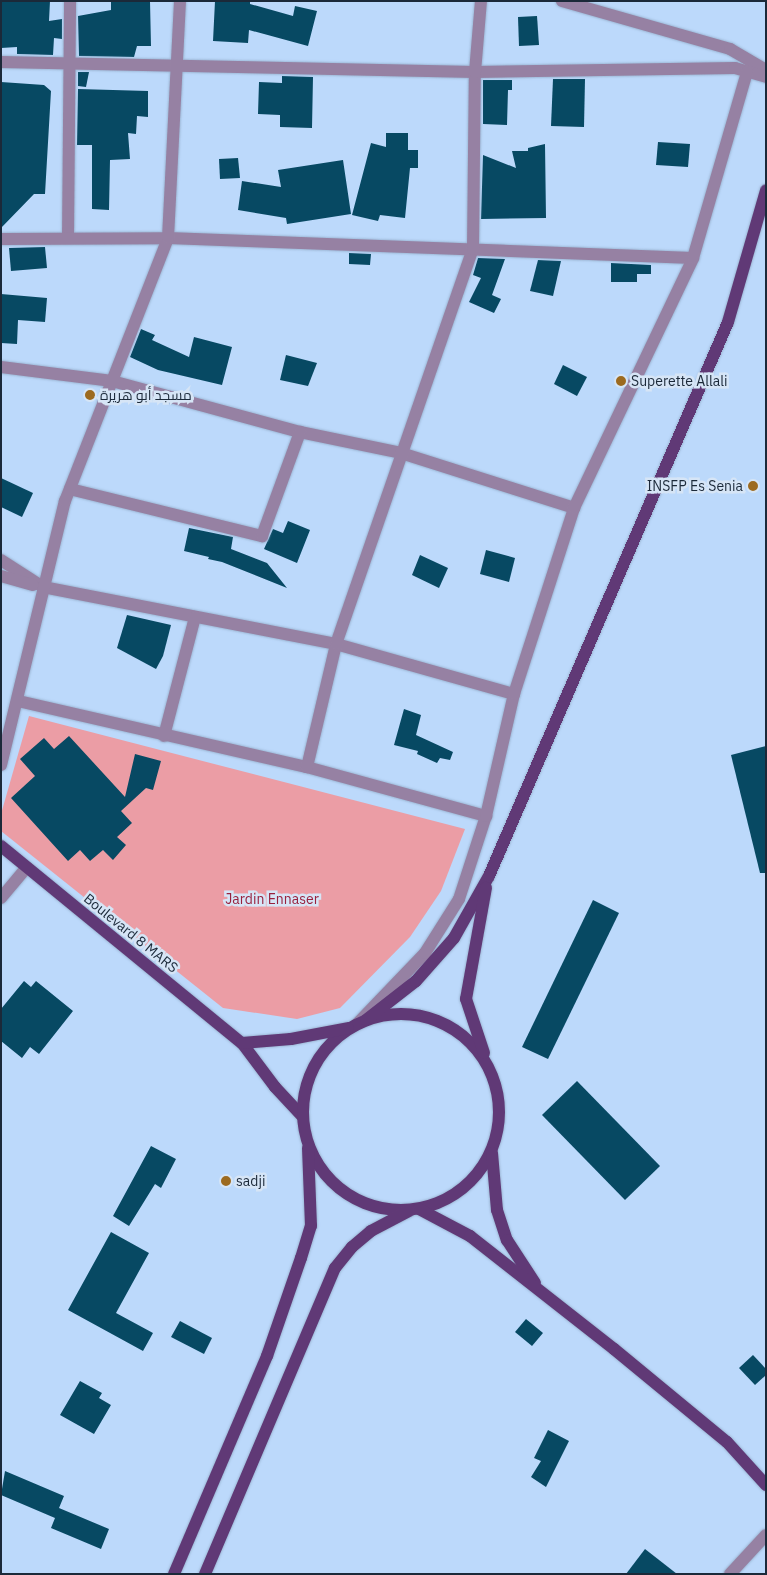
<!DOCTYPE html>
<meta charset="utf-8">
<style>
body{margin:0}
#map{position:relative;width:767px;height:1575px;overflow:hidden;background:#bcd9fb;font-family:"IBM Plex Sans",Cairo,sans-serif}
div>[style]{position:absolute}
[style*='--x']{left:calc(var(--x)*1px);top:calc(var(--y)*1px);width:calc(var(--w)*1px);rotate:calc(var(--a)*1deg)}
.green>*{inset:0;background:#eb9da5}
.building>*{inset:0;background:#074963}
.roads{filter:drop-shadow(0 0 1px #9cb6d4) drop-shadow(0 0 1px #9cb6d4)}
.minor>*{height:12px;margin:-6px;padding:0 6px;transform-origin:6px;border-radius:6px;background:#9681a3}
.major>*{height:12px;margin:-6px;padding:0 6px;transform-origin:6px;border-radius:6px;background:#603976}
.major>.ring{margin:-6px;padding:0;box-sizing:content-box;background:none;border:12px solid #603976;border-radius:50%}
.dots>*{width:14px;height:14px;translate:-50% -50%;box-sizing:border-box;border:2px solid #d6e5f6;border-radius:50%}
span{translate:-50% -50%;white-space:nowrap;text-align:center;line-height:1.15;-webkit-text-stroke:5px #d6e5f6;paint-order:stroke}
.poi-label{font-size:14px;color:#1b2939}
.left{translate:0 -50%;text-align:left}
.right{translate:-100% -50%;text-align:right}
.park-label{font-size:14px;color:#98213e}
.street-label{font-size:14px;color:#1b2939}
.frame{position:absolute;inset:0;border:2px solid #1b2939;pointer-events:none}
</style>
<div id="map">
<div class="green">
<i style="clip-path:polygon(29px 716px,465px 829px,441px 891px,410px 937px,340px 1008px,297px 1019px,223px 1008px,1px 831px,1px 814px)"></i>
</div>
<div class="building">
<i style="clip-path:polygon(1px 1px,50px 1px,49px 21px,62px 19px,62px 39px,54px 38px,53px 55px,17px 54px,17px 47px,1px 48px)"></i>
<i style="clip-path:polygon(111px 1px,150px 1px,151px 46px,137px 46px,134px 57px,79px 56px,78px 16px,111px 10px)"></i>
<i style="clip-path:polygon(215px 1px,250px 1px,250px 4px,293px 16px,295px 6px,317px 11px,308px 46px,249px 30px,248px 43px,213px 41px)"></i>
<i style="clip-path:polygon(537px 16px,539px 45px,519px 46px,518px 17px)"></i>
<i style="clip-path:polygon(78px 72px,89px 72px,86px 87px,78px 86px)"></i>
<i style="clip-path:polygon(282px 76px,313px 77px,312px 128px,280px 127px,280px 115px,258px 114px,259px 82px,282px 83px)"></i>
<i style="clip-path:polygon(553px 79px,585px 79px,584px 127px,551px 126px)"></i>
<i style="clip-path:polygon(483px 80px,512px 80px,512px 90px,508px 90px,507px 125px,483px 124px)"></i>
<i style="clip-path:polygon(1px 82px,44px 85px,51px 91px,45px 194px,34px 194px,1px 228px)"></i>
<i style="clip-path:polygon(78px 89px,148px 91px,148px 117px,137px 116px,136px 134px,128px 133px,130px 159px,110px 160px,109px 210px,92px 209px,92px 145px,77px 145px)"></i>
<i style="clip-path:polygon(386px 133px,408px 133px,408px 150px,418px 150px,418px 168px,410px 168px,405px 218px,380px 215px,378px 221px,352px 215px,371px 143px,386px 147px)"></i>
<i style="clip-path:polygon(658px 142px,690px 144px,688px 167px,656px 165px)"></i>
<i style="clip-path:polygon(545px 144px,546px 218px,481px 219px,483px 155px,516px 168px,512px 151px,528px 151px,528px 148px)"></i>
<i style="clip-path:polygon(238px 158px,240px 178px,220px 179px,219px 159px)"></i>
<i style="clip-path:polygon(343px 160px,351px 214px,287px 224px,286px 218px,238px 210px,242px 181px,281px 187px,278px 170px)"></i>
<i style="clip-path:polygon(45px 247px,47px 268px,11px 271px,9px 248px)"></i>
<i style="clip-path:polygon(349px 253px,371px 254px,370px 265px,349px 264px)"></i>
<i style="clip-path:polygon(478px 258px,505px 259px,492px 295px,501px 299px,494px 313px,469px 302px,481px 278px,473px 275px)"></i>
<i style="clip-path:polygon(538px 260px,561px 261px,553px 296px,530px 291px)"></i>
<i style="clip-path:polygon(611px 263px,651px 265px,651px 274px,637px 274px,637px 282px,611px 282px)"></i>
<i style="clip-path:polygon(1px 294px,47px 298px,45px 322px,18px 320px,17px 344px,1px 343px)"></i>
<i style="clip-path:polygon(141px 329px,155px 335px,152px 340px,189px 357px,194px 337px,232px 347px,222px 385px,158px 370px,130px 357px)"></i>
<i style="clip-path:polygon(286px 355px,317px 363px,308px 386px,280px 380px)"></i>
<i style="clip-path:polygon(563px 365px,587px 377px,577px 396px,554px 384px)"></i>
<i style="clip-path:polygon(1px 478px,33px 493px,22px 517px,1px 507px)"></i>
<i style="clip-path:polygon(288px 521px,310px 530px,297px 563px,264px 549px,273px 529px,283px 533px)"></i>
<i style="clip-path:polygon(189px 528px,233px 537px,231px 549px,267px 563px,287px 588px,222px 562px,208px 559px,209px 557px,184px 551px)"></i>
<i style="clip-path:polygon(486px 550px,515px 558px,509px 582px,480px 574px)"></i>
<i style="clip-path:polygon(420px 555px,448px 568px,439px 588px,412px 575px)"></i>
<i style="clip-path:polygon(127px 615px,171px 625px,163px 656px,156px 669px,117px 648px)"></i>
<i style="clip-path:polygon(404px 709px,421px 715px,416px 735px,453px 752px,450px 760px,440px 758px,437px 763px,417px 754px,418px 751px,394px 745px)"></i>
<i style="clip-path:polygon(69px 736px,125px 797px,135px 754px,161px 761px,153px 790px,146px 788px,121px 811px,132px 823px,117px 837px,126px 845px,113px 860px,103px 850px,90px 861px,80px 850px,68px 861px,11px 798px,35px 776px,20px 759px,44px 738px,54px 749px)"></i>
<i style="clip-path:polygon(766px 746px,766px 873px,760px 873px,731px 755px)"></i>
<i style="clip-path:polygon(593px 900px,619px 913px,548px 1059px,522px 1047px)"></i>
<i style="clip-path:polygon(24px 981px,31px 987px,36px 981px,73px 1011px,39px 1054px,30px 1047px,22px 1058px,1px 1041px,1px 1009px)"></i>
<i style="clip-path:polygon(577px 1081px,660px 1166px,625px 1200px,542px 1115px)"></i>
<i style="clip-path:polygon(151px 1146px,176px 1159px,161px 1188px,155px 1184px,129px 1226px,113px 1216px)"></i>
<i style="clip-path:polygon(111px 1232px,149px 1253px,116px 1313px,153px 1333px,143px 1351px,68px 1310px)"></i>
<i style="clip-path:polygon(526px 1319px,543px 1333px,532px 1346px,515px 1332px)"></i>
<i style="clip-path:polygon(180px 1321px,212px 1338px,204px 1354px,171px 1337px)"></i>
<i style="clip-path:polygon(753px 1355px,766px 1369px,766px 1375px,755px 1385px,739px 1368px)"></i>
<i style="clip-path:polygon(80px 1381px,102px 1393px,99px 1398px,111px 1405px,94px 1434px,60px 1415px)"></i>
<i style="clip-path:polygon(548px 1430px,569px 1441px,546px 1487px,531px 1477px,541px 1461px,534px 1458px)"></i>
<i style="clip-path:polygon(5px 1471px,64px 1496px,59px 1508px,109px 1529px,101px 1549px,51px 1528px,55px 1518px,1px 1495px)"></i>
<i style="clip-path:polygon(645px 1549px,677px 1574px,626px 1574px)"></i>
</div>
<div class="roads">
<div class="minor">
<i style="--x:562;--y:1;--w:175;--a:15.9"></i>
<i style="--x:730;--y:49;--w:42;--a:30.3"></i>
<i style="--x:1;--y:62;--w:474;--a:1.2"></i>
<i style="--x:475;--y:72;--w:260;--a:-0.9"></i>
<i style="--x:735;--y:68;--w:32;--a:16"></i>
<i style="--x:68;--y:238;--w:237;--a:-89.5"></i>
<i style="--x:1;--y:239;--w:167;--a:-0.3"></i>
<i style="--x:168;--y:238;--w:525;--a:2.18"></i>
<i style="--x:1;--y:367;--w:112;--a:7.2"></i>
<i style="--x:112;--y:381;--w:195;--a:15.2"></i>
<i style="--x:300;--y:432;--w:103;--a:11.7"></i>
<i style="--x:401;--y:453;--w:182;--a:17.6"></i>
<i style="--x:70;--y:489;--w:198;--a:13.8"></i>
<i style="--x:262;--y:536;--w:111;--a:-69.9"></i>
<i style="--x:1;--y:560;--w:50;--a:32.7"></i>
<i style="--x:43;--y:587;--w:298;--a:11"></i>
<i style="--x:336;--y:644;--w:185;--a:15.7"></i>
<i style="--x:1;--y:576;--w:33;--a:16"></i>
<i style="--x:18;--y:701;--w:296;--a:12.9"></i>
<i style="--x:307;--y:767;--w:186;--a:15.3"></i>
<i style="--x:164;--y:736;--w:123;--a:-75.4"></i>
<i style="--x:1;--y:765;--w:272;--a:-76.4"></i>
<i style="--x:65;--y:501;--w:282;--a:-68.6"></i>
<i style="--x:168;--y:238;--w:237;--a:-87.1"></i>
<i style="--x:307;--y:767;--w:126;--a:-76.7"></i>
<i style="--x:336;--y:644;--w:418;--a:-70.9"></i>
<i style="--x:473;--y:249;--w:177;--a:-89.4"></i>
<i style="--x:475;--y:72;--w:71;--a:-85.2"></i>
<i style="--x:1;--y:898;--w:40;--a:-50"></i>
<i style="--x:357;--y:1024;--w:98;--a:-46.2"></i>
<i style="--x:425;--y:953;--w:64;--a:-57.8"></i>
<i style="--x:459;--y:899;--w:87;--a:-72"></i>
<i style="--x:486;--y:816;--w:125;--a:-77.1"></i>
<i style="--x:514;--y:694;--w:195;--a:-72.1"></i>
<i style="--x:574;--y:508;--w:277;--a:-64.5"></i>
<i style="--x:693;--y:258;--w:194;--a:-73.8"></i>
<i style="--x:730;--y:1574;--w:53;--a:-47.3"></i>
</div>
<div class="major">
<i style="--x:1;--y:846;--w:311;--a:39.3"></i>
<i style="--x:242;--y:1043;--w:55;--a:53.1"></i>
<i style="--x:275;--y:1087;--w:41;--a:47"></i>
<i class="ring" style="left:303px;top:1014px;width:184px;height:184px"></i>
<i style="--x:366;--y:1020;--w:63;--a:-38"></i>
<i style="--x:416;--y:981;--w:57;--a:-48.5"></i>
<i style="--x:454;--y:938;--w:71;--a:-60.6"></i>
<i style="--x:489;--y:876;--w:603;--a:-66.66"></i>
<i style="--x:728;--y:322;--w:137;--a:-73.9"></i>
<i style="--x:242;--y:1043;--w:49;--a:-4.7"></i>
<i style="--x:291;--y:1039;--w:58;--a:-10.9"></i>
<i style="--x:484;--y:1053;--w:57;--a:-108.4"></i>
<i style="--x:466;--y:999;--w:113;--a:-79.8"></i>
<i style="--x:492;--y:1153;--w:57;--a:85"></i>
<i style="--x:497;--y:1210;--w:32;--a:72"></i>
<i style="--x:507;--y:1240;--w:51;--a:56.9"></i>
<i style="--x:419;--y:1209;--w:58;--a:27.9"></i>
<i style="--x:470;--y:1236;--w:183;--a:38.1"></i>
<i style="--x:614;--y:1349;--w:146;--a:39.5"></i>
<i style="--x:727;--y:1442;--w:58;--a:47.8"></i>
<i style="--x:174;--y:1574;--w:237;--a:-66.9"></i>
<i style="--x:267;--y:1356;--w:104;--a:-70.9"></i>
<i style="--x:301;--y:1258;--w:34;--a:-73"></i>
<i style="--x:311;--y:1226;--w:78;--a:-92.2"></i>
<i style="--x:205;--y:1574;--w:332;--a:-67"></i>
<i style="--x:335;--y:1268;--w:27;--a:-51"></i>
<i style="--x:352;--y:1247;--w:25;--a:-40"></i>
<i style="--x:371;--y:1231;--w:43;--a:-27.8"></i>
</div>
</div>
<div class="dots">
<i style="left:621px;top:381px;background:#9c6a1f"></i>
<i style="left:90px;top:395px;background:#9c6a1f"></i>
<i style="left:753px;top:486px;background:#9c6a1f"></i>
<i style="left:226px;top:1181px;background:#9c6a1f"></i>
</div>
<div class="poi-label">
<span class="left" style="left:631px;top:381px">Superette Allali</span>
<span class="left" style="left:100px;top:395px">مسجد أبو هريرة</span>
<span class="right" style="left:743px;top:486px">INSFP Es Senia</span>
<span class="left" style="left:236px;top:1181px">sadji</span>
</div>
<div class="park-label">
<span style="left:272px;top:899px">Jardin Ennaser</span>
</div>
<div class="street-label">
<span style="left:131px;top:933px;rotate:39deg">Boulevard 8 MARS</span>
</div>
<div class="frame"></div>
</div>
